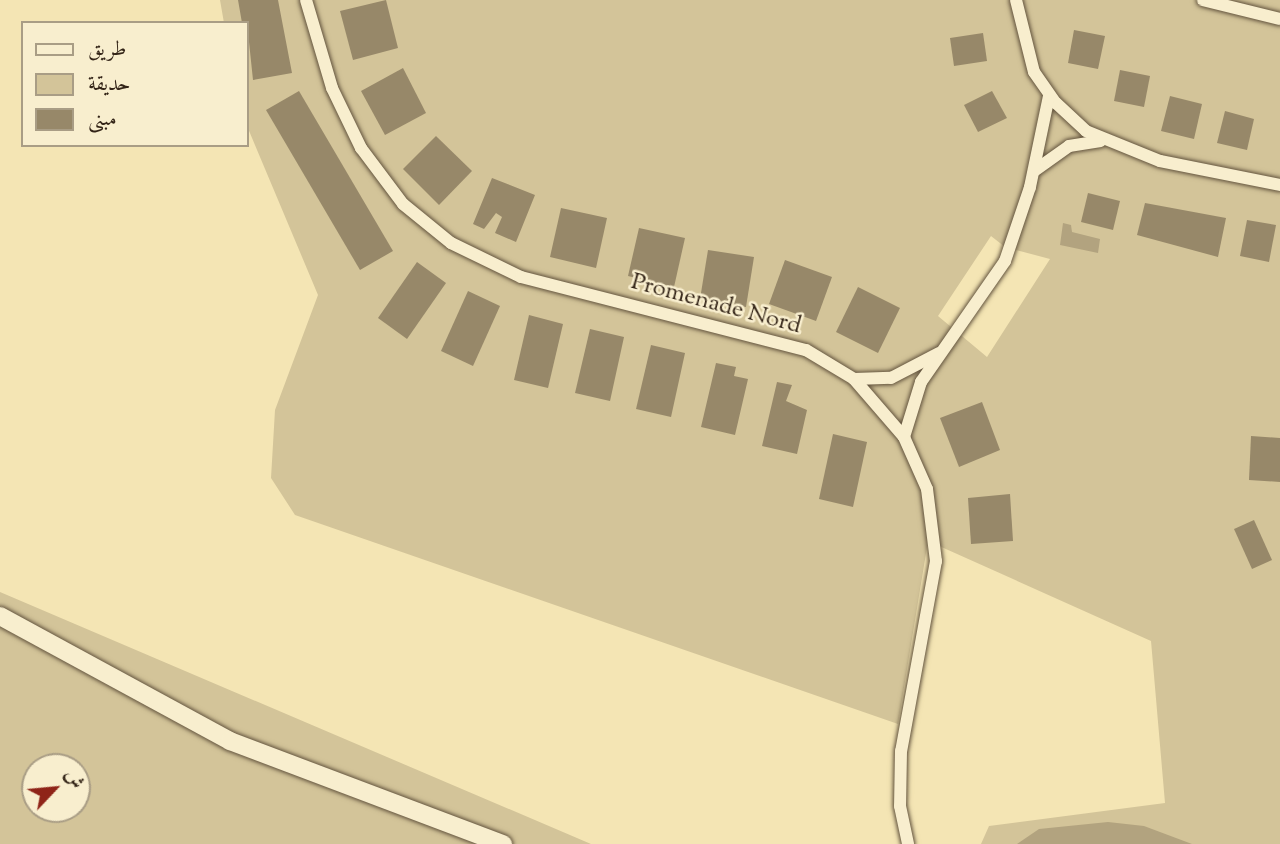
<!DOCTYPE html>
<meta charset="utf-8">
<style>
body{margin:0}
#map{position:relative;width:1280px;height:844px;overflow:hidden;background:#f4e5b4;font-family:"Sorts Mill Goudy",Amiri,serif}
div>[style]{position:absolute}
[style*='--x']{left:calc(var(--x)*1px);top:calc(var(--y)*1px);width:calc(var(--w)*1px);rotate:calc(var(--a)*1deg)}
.green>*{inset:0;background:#d3c499}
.water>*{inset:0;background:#b2a37f}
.building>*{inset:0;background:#978869}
.roads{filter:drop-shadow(0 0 2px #63543e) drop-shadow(0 0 2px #63543e)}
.street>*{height:12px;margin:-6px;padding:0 6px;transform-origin:6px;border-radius:6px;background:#f8eece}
.secondary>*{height:18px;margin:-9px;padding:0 9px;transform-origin:9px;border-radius:9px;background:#f8eece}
span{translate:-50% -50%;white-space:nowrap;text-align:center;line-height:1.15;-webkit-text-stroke:5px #f8eece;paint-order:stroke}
.street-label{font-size:24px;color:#332417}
.legend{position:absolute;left:21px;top:21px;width:228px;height:126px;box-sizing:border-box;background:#f8eece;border:2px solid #a99d85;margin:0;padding:9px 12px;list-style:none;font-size:21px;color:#332417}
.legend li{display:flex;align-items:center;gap:14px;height:35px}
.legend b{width:35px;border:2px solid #a99d85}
.north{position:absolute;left:21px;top:753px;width:70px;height:70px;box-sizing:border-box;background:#f8eece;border:2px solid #a99d85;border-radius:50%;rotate:64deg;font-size:19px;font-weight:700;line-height:28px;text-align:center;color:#332417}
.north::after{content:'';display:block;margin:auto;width:24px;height:32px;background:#8f2418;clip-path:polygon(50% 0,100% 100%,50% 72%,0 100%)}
</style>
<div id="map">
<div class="green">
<i style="clip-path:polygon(evenodd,220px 0,1280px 0,1280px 844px,981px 844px,989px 826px,1165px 803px,1151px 641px,928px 541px,898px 724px,295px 515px,271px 478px,275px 410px,318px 295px,247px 126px,247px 23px,224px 23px,220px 0,991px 236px,1005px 247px,1050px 259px,987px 357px,938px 316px,991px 236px)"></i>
<i style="clip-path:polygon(evenodd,0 592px,591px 844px,0 844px,0 592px,35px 767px,77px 767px,77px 809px,35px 809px,35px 767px)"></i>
</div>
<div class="water">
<i style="clip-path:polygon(1063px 223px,1071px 225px,1072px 232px,1100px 239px,1098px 253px,1060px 245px)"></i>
<i style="clip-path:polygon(1108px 822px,1144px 826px,1192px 844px,1017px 844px,1039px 829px)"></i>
</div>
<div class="building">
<i style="clip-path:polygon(238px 0,278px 0,292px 73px,253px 80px,247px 23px,242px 23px)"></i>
<i style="clip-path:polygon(386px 0,398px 48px,353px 60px,340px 11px)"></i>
<i style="clip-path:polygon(1074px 30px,1105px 36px,1098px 69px,1068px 63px)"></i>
<i style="clip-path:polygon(983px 33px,987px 61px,954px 66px,950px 38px)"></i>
<i style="clip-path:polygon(403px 68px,426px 113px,385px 135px,361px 91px)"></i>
<i style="clip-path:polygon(1120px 70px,1150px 76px,1144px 107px,1114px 101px)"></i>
<i style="clip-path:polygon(299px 91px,393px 251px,360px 270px,266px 110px)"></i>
<i style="clip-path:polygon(992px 91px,1007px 118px,978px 132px,964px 105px)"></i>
<i style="clip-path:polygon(1170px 96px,1202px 104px,1194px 139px,1161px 131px)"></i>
<i style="clip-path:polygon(1225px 111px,1254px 119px,1247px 150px,1217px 143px)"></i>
<i style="clip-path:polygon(436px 136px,472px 171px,439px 205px,403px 169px)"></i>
<i style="clip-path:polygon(492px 178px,535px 195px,516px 242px,495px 233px,502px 217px,496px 213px,484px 229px,473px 224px)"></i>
<i style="clip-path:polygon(1088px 193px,1120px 201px,1113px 230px,1081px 222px)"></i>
<i style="clip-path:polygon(1145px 203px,1226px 218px,1218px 257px,1137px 235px)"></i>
<i style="clip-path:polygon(561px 208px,607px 218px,596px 268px,550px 257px)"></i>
<i style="clip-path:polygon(1247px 220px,1276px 225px,1269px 262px,1240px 256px)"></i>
<i style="clip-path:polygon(639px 228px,685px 238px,674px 287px,628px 276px)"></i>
<i style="clip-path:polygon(708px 250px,754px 257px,746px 307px,700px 299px)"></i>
<i style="clip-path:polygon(785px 260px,832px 277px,816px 321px,769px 304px)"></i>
<i style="clip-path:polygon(417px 262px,446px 283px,407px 339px,378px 318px)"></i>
<i style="clip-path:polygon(858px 287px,900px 308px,878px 353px,836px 332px)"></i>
<i style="clip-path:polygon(468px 291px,500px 306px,473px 366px,441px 351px)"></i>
<i style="clip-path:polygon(529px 315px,563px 324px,548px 388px,514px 380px)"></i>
<i style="clip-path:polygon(590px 329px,624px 337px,610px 401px,575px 393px)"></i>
<i style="clip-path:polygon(651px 345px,685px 353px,671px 417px,636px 409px)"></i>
<i style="clip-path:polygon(716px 363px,736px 367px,734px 376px,748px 379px,735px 435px,701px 427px)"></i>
<i style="clip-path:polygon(777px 382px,792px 385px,786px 401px,807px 410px,797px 454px,762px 446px)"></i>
<i style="clip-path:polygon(982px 402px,1000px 450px,959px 467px,940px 418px)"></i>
<i style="clip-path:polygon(833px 434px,867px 442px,853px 507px,819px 499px)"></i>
<i style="clip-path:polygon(1251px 436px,1280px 438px,1280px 482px,1249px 480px)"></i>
<i style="clip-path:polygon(1010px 494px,1013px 541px,971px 544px,968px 498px)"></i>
<i style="clip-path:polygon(1254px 520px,1272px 560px,1252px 569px,1234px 529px)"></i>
</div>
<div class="roads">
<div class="street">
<i style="--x:306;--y:0;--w:92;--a:73.5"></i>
<i style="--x:332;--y:88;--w:67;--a:64.2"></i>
<i style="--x:361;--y:148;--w:70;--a:53.1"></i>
<i style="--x:403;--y:204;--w:62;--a:39.1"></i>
<i style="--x:451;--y:243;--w:78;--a:25.9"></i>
<i style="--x:521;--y:277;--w:294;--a:14.4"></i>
<i style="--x:806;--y:350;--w:56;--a:31.1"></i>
<i style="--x:854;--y:379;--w:77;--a:49.2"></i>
<i style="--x:904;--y:437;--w:57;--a:66.1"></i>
<i style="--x:927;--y:489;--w:73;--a:82.9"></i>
<i style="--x:936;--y:561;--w:193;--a:100.4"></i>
<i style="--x:901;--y:751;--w:55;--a:91"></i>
<i style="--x:900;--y:806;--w:39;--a:78"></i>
<i style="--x:1016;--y:0;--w:74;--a:76"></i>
<i style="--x:1034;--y:72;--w:38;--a:55"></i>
<i style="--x:1056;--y:103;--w:41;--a:43"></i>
<i style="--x:1086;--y:131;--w:80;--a:22.1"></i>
<i style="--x:1160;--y:161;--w:122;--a:11.3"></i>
<i style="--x:1203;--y:0;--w:79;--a:13.9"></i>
<i style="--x:1034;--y:171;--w:43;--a:-35.5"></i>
<i style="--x:1069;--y:146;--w:32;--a:-9"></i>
<i style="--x:854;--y:379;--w:37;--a:-2"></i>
<i style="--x:891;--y:378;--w:54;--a:-27.5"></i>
<i style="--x:904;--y:437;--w:58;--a:-72.8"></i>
<i style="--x:921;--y:382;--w:147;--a:-55.2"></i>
<i style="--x:1005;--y:261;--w:78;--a:-71.3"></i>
<i style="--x:1030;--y:187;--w:93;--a:-78.2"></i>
</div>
<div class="secondary">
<i style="--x:0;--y:616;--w:262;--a:28.5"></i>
<i style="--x:230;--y:741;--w:292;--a:20.7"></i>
</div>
</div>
<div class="street-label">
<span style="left:716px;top:305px;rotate:15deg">Promenade Nord</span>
</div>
<ul class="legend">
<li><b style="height:9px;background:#f8eece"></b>طريق</li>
<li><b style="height:19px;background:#d3c499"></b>حديقة</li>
<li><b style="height:19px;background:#978869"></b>مبنى</li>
</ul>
<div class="north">ش</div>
</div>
